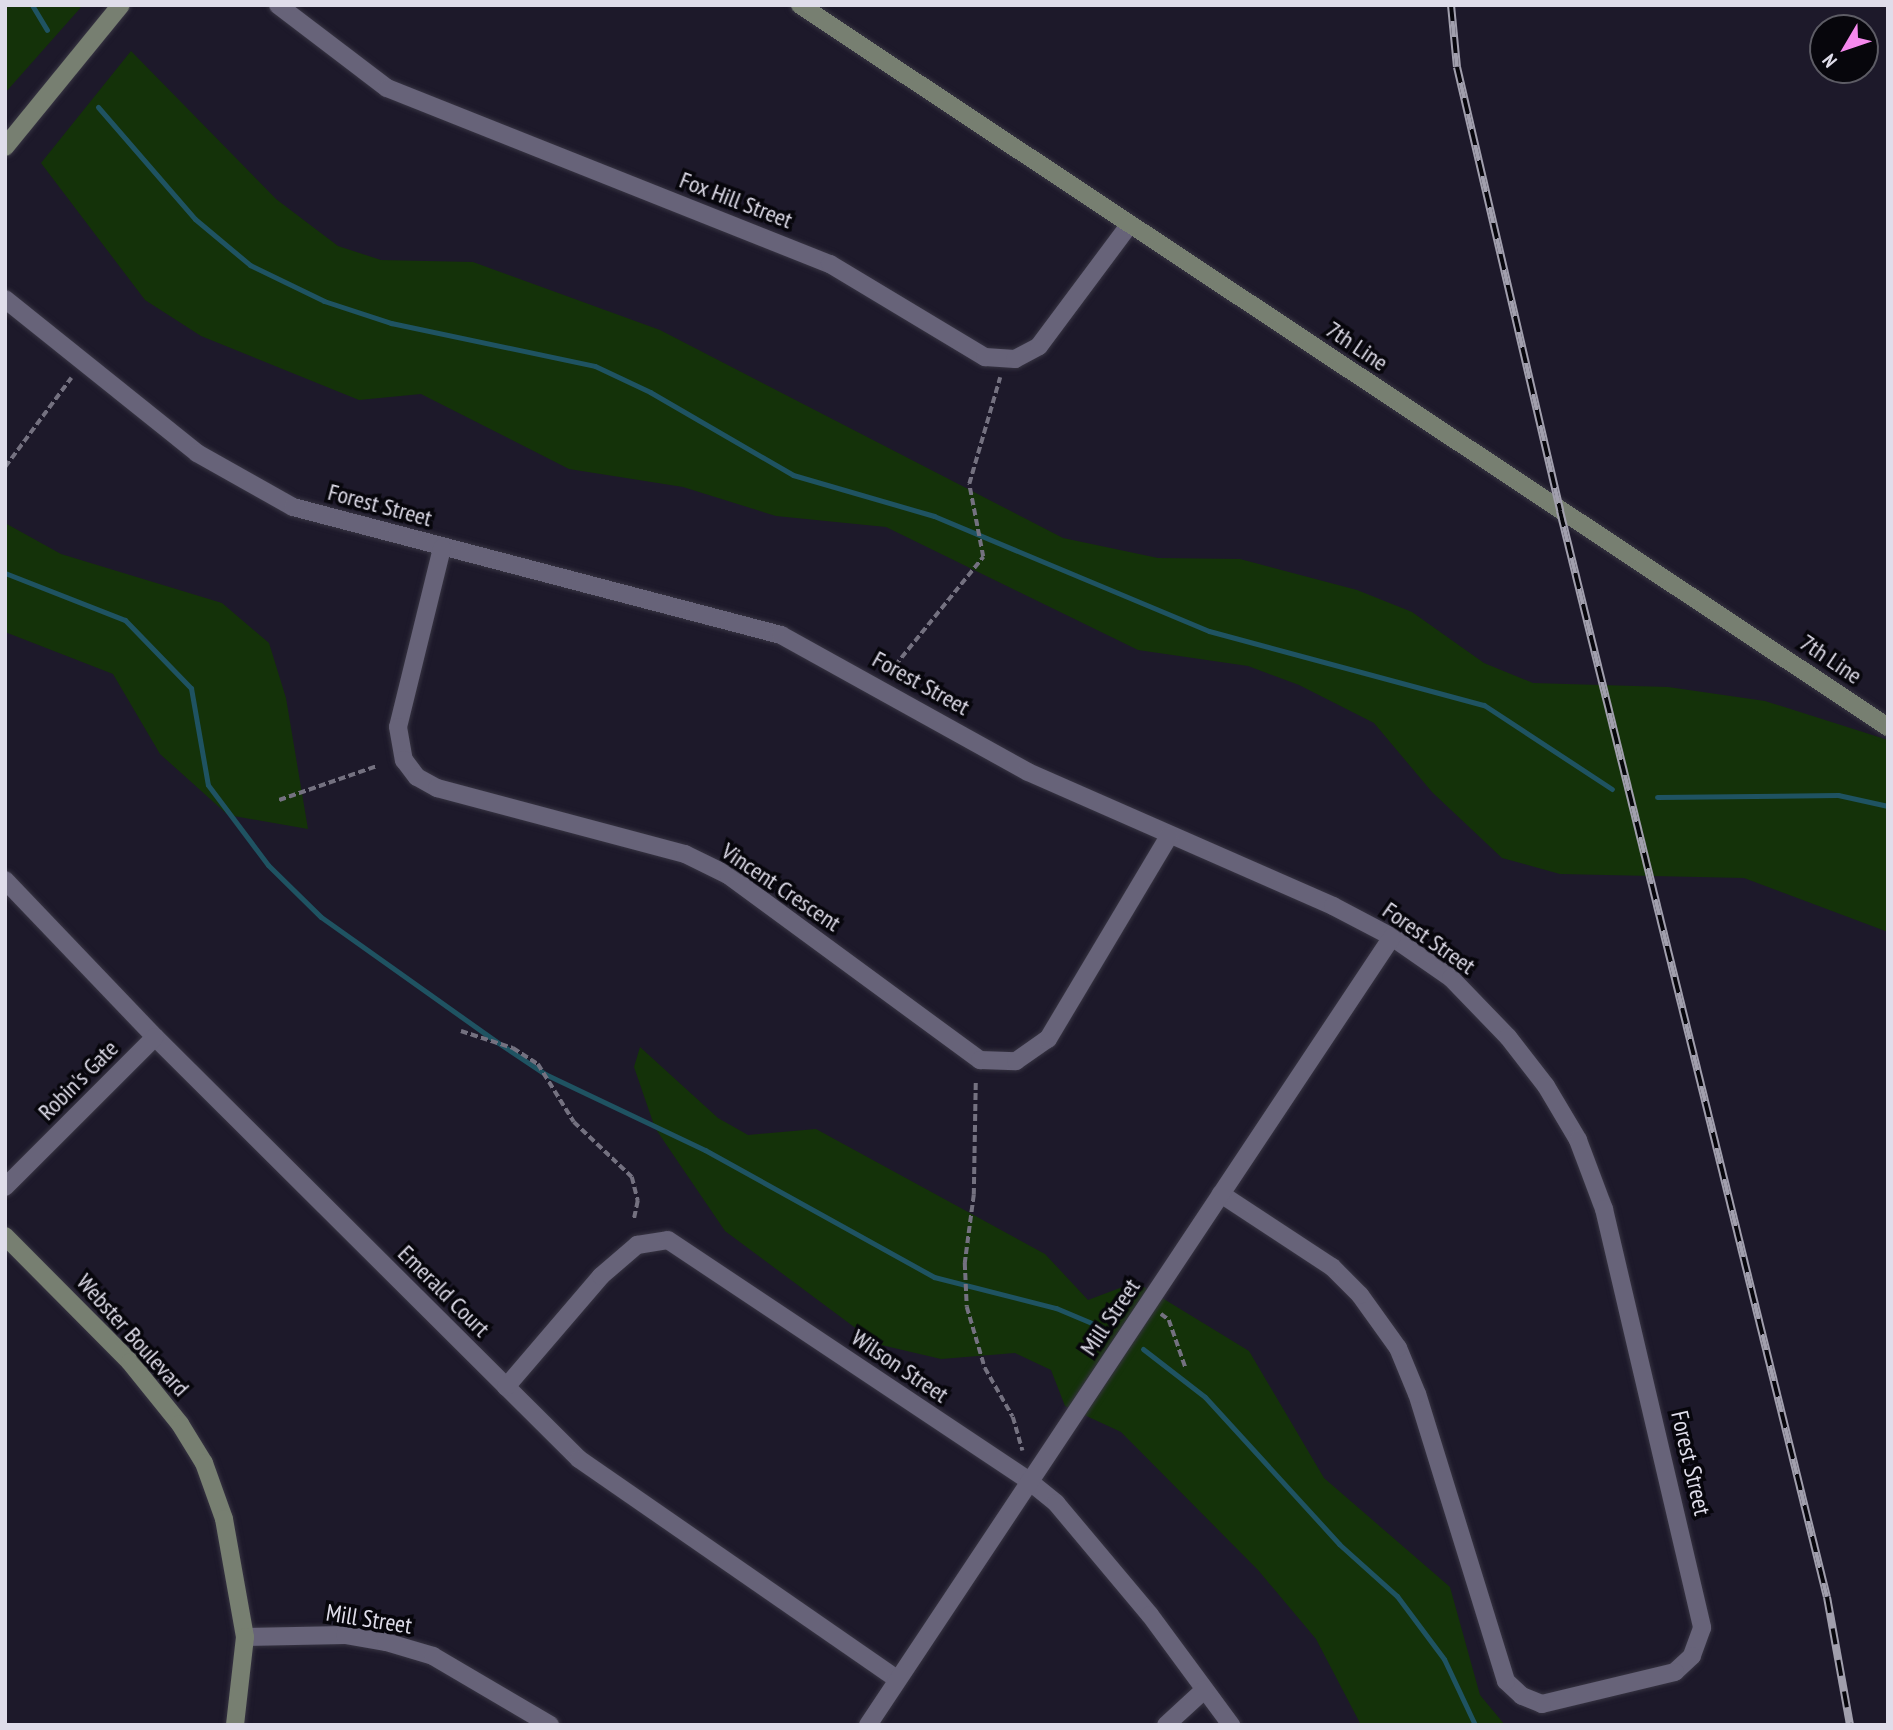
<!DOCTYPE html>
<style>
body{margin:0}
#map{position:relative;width:1893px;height:1730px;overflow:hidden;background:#1d192a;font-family:"PT Sans Narrow",sans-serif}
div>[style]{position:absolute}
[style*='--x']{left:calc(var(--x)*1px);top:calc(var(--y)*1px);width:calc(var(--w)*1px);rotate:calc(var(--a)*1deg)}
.green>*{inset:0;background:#143209}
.stream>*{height:5px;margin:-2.5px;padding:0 2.5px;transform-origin:2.5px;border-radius:2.5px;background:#1f5362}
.path>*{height:3.5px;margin-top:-1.75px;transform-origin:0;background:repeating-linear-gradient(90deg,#747180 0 7px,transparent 0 10.5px)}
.roads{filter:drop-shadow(0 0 2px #373442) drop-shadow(0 0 2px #373442)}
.street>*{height:18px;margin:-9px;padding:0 9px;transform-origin:9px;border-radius:9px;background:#676379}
.secondary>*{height:18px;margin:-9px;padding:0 9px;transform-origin:9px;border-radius:9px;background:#777f71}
.rail>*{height:8px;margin-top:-4px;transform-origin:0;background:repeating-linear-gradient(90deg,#07060c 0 16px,#a19fad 0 32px);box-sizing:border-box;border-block:2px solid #a19fad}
span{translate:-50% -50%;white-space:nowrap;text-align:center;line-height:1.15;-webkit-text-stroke:7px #07060c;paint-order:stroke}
.street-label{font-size:24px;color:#dfddea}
.frame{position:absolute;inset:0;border:7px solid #dfddea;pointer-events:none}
.north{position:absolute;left:1809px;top:14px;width:70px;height:70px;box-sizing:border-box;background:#07060c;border:2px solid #5d5c65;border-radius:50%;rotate:231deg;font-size:19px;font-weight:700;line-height:28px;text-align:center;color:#dfddea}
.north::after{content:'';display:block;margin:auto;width:24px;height:32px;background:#f689ee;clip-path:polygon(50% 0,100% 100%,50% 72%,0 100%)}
</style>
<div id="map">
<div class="green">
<i style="clip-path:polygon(5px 5px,83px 5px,5px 93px)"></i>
<i style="clip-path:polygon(131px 51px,276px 199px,338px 246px,381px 260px,473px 262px,660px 330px,1063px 538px,1158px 558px,1240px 559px,1357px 590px,1412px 612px,1484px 663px,1533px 683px,1668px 687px,1765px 701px,1888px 740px,1888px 932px,1744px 878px,1560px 874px,1502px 858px,1432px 792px,1374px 723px,1299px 685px,1248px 666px,1138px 650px,886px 527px,776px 516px,683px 487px,569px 469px,421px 394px,359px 400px,201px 336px,145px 300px,41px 163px)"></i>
<i style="clip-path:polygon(5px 523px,61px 554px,222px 603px,269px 643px,286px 698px,308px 829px,228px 815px,160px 754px,113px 674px,5px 632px)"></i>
<i style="clip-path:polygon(640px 1047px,718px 1118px,748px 1135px,816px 1129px,1045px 1254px,1088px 1300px,1136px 1282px,1249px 1351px,1324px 1478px,1450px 1587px,1480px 1695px,1505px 1725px,1361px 1725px,1316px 1639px,1258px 1570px,1121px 1432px,1065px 1406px,1051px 1370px,1015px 1353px,941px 1359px,877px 1344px,725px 1231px,655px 1128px,634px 1067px)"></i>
</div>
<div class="stream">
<i style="--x:32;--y:5;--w:29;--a:59"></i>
<i style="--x:98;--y:107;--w:148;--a:49.1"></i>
<i style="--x:195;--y:219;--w:72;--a:39.9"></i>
<i style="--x:250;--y:265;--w:82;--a:25.9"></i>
<i style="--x:324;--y:301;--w:71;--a:18.2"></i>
<i style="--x:391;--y:323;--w:208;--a:11.9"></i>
<i style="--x:595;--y:366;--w:61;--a:25.3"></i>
<i style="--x:650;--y:392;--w:165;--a:30.1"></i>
<i style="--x:793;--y:475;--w:147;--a:16.2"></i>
<i style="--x:934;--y:516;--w:298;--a:22.7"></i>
<i style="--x:1209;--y:631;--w:285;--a:15.1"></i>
<i style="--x:1484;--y:705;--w:153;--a:33.3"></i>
<i style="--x:5;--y:573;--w:129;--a:21.4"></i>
<i style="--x:125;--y:620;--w:95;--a:45.9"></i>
<i style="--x:191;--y:688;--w:98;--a:80.1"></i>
<i style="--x:208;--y:785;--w:100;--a:53.1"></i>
<i style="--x:268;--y:865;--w:74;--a:44.5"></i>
<i style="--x:321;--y:917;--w:216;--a:35.4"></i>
<i style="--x:497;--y:1042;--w:58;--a:33.7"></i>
<i style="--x:545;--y:1074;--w:177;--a:25.4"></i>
<i style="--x:705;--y:1150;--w:262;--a:29"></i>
<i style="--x:934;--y:1277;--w:126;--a:14.3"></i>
<i style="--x:1056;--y:1308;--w:49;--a:22.9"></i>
<i style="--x:1657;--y:797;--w:181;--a:-0.6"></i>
<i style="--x:1838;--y:795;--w:51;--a:12.4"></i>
<i style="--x:1143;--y:1349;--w:78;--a:37.7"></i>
<i style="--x:1205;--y:1397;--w:199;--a:47.6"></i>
<i style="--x:1339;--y:1544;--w:78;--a:41.9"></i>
<i style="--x:1397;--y:1596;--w:79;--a:53.3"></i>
<i style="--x:1444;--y:1659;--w:73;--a:64.8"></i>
</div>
<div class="path">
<i style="--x:5;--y:467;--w:111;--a:-53.4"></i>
<i style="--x:888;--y:674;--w:151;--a:-50.9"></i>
<i style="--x:983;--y:557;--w:74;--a:-100.9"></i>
<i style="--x:969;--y:484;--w:111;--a:-73.8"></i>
<i style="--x:279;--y:800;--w:104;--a:-19.1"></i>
<i style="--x:461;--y:1031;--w:55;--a:18.1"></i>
<i style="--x:513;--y:1048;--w:30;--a:33"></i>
<i style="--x:538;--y:1064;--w:68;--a:58.2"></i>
<i style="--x:574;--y:1122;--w:80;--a:43.5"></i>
<i style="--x:632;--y:1177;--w:25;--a:76"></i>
<i style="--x:638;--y:1201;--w:19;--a:102"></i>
<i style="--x:976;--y:1083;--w:112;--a:91"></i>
<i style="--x:974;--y:1195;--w:69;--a:97.5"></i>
<i style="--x:965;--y:1263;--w:44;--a:87.4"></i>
<i style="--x:967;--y:1307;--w:64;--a:73.6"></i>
<i style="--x:985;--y:1368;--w:56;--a:60.3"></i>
<i style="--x:1013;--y:1417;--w:35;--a:74"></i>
<i style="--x:1161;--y:1314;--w:10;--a:37"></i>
<i style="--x:1169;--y:1320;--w:52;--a:70.9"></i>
</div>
<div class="roads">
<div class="street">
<i style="--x:278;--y:5;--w:137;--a:37.3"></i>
<i style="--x:387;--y:88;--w:477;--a:21.7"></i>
<i style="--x:830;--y:264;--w:181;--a:31"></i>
<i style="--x:985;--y:357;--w:30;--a:4"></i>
<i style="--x:1015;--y:359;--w:27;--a:-28"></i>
<i style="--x:1039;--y:346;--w:152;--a:-53.3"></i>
<i style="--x:5;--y:299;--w:246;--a:38.7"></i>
<i style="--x:197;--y:453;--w:110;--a:29.4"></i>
<i style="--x:293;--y:507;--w:505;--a:14.7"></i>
<i style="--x:781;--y:635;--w:282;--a:29"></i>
<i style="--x:1028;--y:772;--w:333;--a:23.7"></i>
<i style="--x:1333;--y:906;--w:67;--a:27.7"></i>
<i style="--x:1392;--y:937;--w:72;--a:34.8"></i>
<i style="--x:1451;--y:978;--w:82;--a:46"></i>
<i style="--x:1508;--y:1037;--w:62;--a:52.2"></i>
<i style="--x:1546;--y:1086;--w:63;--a:59.3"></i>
<i style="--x:1578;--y:1140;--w:74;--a:69.4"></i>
<i style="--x:1604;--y:1209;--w:430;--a:76.8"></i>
<i style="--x:1702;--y:1628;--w:30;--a:110"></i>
<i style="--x:1692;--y:1656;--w:23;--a:137"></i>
<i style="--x:1675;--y:1672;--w:137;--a:166.5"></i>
<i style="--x:1542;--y:1704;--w:22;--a:-158"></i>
<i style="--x:1522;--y:1696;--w:22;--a:-137"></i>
<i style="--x:1506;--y:1681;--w:300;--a:-107.2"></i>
<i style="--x:1417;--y:1394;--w:50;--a:-112.4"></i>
<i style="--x:1398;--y:1348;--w:65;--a:-125.6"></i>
<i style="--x:1360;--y:1295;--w:40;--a:-135"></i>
<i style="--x:1332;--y:1267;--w:133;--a:-146.7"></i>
<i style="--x:442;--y:548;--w:184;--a:103.8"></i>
<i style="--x:398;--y:727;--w:34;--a:80"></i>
<i style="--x:404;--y:760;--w:21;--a:53"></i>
<i style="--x:417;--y:777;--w:23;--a:29"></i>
<i style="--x:437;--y:788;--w:257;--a:14.9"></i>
<i style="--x:685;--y:854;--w:48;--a:26"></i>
<i style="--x:728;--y:875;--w:313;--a:36.3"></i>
<i style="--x:980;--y:1060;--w:36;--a:2"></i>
<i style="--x:1016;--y:1061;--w:39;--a:-35"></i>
<i style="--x:1048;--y:1039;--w:236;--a:-59.2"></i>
<i style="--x:5;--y:880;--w:217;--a:46.3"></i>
<i style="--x:155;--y:1037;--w:598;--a:44.86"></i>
<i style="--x:579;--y:1459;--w:387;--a:34.7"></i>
<i style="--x:5;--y:1187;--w:212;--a:-45"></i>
<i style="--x:506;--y:1387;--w:146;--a:-49.4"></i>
<i style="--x:601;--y:1276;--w:48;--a:-40.7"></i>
<i style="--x:637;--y:1245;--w:31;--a:-9"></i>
<i style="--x:668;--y:1240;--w:434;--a:33.7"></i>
<i style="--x:1029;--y:1481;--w:35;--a:39"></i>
<i style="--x:1056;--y:1503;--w:146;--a:50"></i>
<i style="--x:1150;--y:1615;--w:137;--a:53.6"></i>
<i style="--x:245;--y:1637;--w:100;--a:-1.1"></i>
<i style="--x:345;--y:1635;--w:42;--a:9.7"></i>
<i style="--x:386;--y:1642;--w:49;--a:16.6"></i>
<i style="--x:433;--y:1656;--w:136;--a:30.5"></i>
<i style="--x:868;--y:1725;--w:946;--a:-56.38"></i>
<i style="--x:1166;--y:1725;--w:52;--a:-42.6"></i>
</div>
<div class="secondary">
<i style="--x:800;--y:5;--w:1306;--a:33.57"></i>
<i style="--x:5;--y:147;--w:183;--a:-50.8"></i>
<i style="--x:5;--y:1236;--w:177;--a:45.2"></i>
<i style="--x:130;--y:1362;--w:80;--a:51.1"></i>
<i style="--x:180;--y:1424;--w:46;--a:58.4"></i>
<i style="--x:204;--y:1463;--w:59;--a:70.3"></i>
<i style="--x:224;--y:1519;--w:120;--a:79.9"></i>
<i style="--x:245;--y:1637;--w:89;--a:96.5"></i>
</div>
</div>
<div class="rail">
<i style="--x:1451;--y:5;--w:62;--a:84.5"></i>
<i style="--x:1457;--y:67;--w:456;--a:76.9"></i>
<i style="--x:1560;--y:511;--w:1118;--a:76.19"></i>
<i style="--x:1827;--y:1597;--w:130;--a:79.8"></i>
</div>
<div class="street-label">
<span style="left:736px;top:200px;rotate:21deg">Fox Hill Street</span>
<span style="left:1357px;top:346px;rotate:34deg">7th Line</span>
<span style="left:380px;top:505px;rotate:15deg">Forest Street</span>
<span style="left:1831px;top:659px;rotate:34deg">7th Line</span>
<span style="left:921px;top:683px;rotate:29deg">Forest Street</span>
<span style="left:781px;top:887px;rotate:34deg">Vincent Crescent</span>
<span style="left:1429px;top:938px;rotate:35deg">Forest Street</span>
<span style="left:78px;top:1080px;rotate:-45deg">Robin's Gate</span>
<span style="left:444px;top:1291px;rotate:45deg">Emerald Court</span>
<span style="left:1110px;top:1317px;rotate:-56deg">Mill Street</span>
<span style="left:133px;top:1335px;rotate:48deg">Webster Boulevard</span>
<span style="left:900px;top:1366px;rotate:34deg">Wilson Street</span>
<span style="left:1691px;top:1463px;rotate:77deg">Forest Street</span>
<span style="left:369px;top:1619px;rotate:9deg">Mill Street</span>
</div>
<div class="frame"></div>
<div class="north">N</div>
</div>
